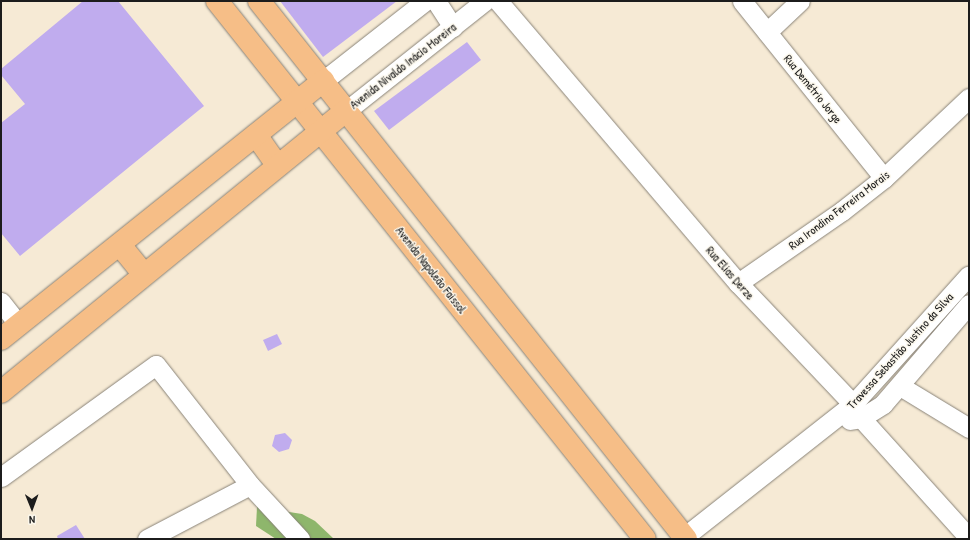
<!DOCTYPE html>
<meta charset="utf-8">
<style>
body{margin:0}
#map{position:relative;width:970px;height:540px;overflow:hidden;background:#f6ead5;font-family:"Patrick Hand",sans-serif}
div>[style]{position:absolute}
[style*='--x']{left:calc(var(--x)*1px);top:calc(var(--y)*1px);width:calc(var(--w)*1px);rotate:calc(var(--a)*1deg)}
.forest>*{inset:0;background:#8eb66c}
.building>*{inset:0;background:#c0acee}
.roads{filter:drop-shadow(0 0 1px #898378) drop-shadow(0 0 1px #898378)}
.minor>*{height:19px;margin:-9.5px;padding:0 9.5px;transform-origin:9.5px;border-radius:9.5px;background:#fff}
.major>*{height:22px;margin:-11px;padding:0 11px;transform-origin:11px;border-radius:11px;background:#f6be87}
span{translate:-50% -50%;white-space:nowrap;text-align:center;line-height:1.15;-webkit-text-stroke:3px #fbf7ec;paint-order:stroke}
.street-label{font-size:12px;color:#1c1c1c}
.frame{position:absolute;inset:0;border:2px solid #1c1c1c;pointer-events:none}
.north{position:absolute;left:12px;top:488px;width:40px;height:40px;-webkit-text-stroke:3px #fbf7ec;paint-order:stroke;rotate:179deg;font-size:11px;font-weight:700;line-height:16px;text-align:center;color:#1c1c1c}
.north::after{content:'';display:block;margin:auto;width:14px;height:18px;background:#1c1c1c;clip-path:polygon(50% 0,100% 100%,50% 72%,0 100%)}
</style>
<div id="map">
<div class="forest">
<i style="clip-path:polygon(257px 507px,302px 514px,315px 521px,334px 539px,276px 539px,256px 526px)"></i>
</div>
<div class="building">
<i style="clip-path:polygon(83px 1px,118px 1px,204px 106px,20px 256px,1px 233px,1px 123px,25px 104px,1px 75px,1px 69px)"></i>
<i style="clip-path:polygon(280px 1px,397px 1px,323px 57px)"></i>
<i style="clip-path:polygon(467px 42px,481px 60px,389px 130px,374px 111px)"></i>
<i style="clip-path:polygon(277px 334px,282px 344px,268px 351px,263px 340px)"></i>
<i style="clip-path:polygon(285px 433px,292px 440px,289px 449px,279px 452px,272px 446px,275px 435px)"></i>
<i style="clip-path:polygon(76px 525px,85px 539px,58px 539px,57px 536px)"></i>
</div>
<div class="roads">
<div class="minor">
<i style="--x:436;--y:1;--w:31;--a:57"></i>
<i style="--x:498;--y:1;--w:370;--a:49.6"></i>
<i style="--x:738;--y:283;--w:167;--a:46.5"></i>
<i style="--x:853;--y:404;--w:16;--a:60"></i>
<i style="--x:861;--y:418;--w:161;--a:48"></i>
<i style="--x:742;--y:1;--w:227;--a:51.3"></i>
<i style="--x:767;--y:32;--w:45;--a:-43.2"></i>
<i style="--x:323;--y:81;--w:130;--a:-38.1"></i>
<i style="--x:346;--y:111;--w:177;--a:-38.4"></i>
<i style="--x:738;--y:283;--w:126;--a:-34.7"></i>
<i style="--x:842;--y:211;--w:53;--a:-38.2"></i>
<i style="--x:884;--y:178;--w:117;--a:-43.3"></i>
<i style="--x:1;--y:302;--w:29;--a:52"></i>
<i style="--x:900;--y:386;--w:81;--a:31.3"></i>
<i style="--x:850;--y:420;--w:11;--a:-10"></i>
<i style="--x:861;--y:418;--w:26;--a:-32"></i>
<i style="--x:883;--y:404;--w:132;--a:-49.3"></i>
<i style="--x:1;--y:477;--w:191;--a:-35.9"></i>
<i style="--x:156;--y:365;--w:152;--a:51.9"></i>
<i style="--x:250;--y:485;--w:74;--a:47.2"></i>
<i style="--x:684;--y:537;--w:215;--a:-38.2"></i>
<i style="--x:853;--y:404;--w:173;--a:-48"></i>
<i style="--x:147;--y:539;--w:116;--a:-27.7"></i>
</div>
<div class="major">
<i style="--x:217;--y:1;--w:687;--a:51.5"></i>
<i style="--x:259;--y:1;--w:687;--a:51.56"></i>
<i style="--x:256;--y:135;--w:37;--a:55"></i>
<i style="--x:120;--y:245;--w:38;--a:51"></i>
<i style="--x:1;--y:339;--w:413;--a:-38.7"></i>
<i style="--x:1;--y:392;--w:445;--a:-39.2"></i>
</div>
</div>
<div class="street-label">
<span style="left:403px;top:66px;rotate:-38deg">Avenida Nivaldo Inácio Moreira</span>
<span style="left:813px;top:89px;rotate:51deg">Rua Demétrio Jorge</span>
<span style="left:839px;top:210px;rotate:-37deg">Rua Irondino Ferreira Morais</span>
<span style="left:431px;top:270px;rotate:52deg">Avenida Napoleão Faissol</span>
<span style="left:730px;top:273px;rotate:49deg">Rua Elias Derze</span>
<span style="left:900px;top:351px;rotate:-48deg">Travessa Sebastião Justino da Silva</span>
</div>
<div class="frame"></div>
<div class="north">N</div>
</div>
